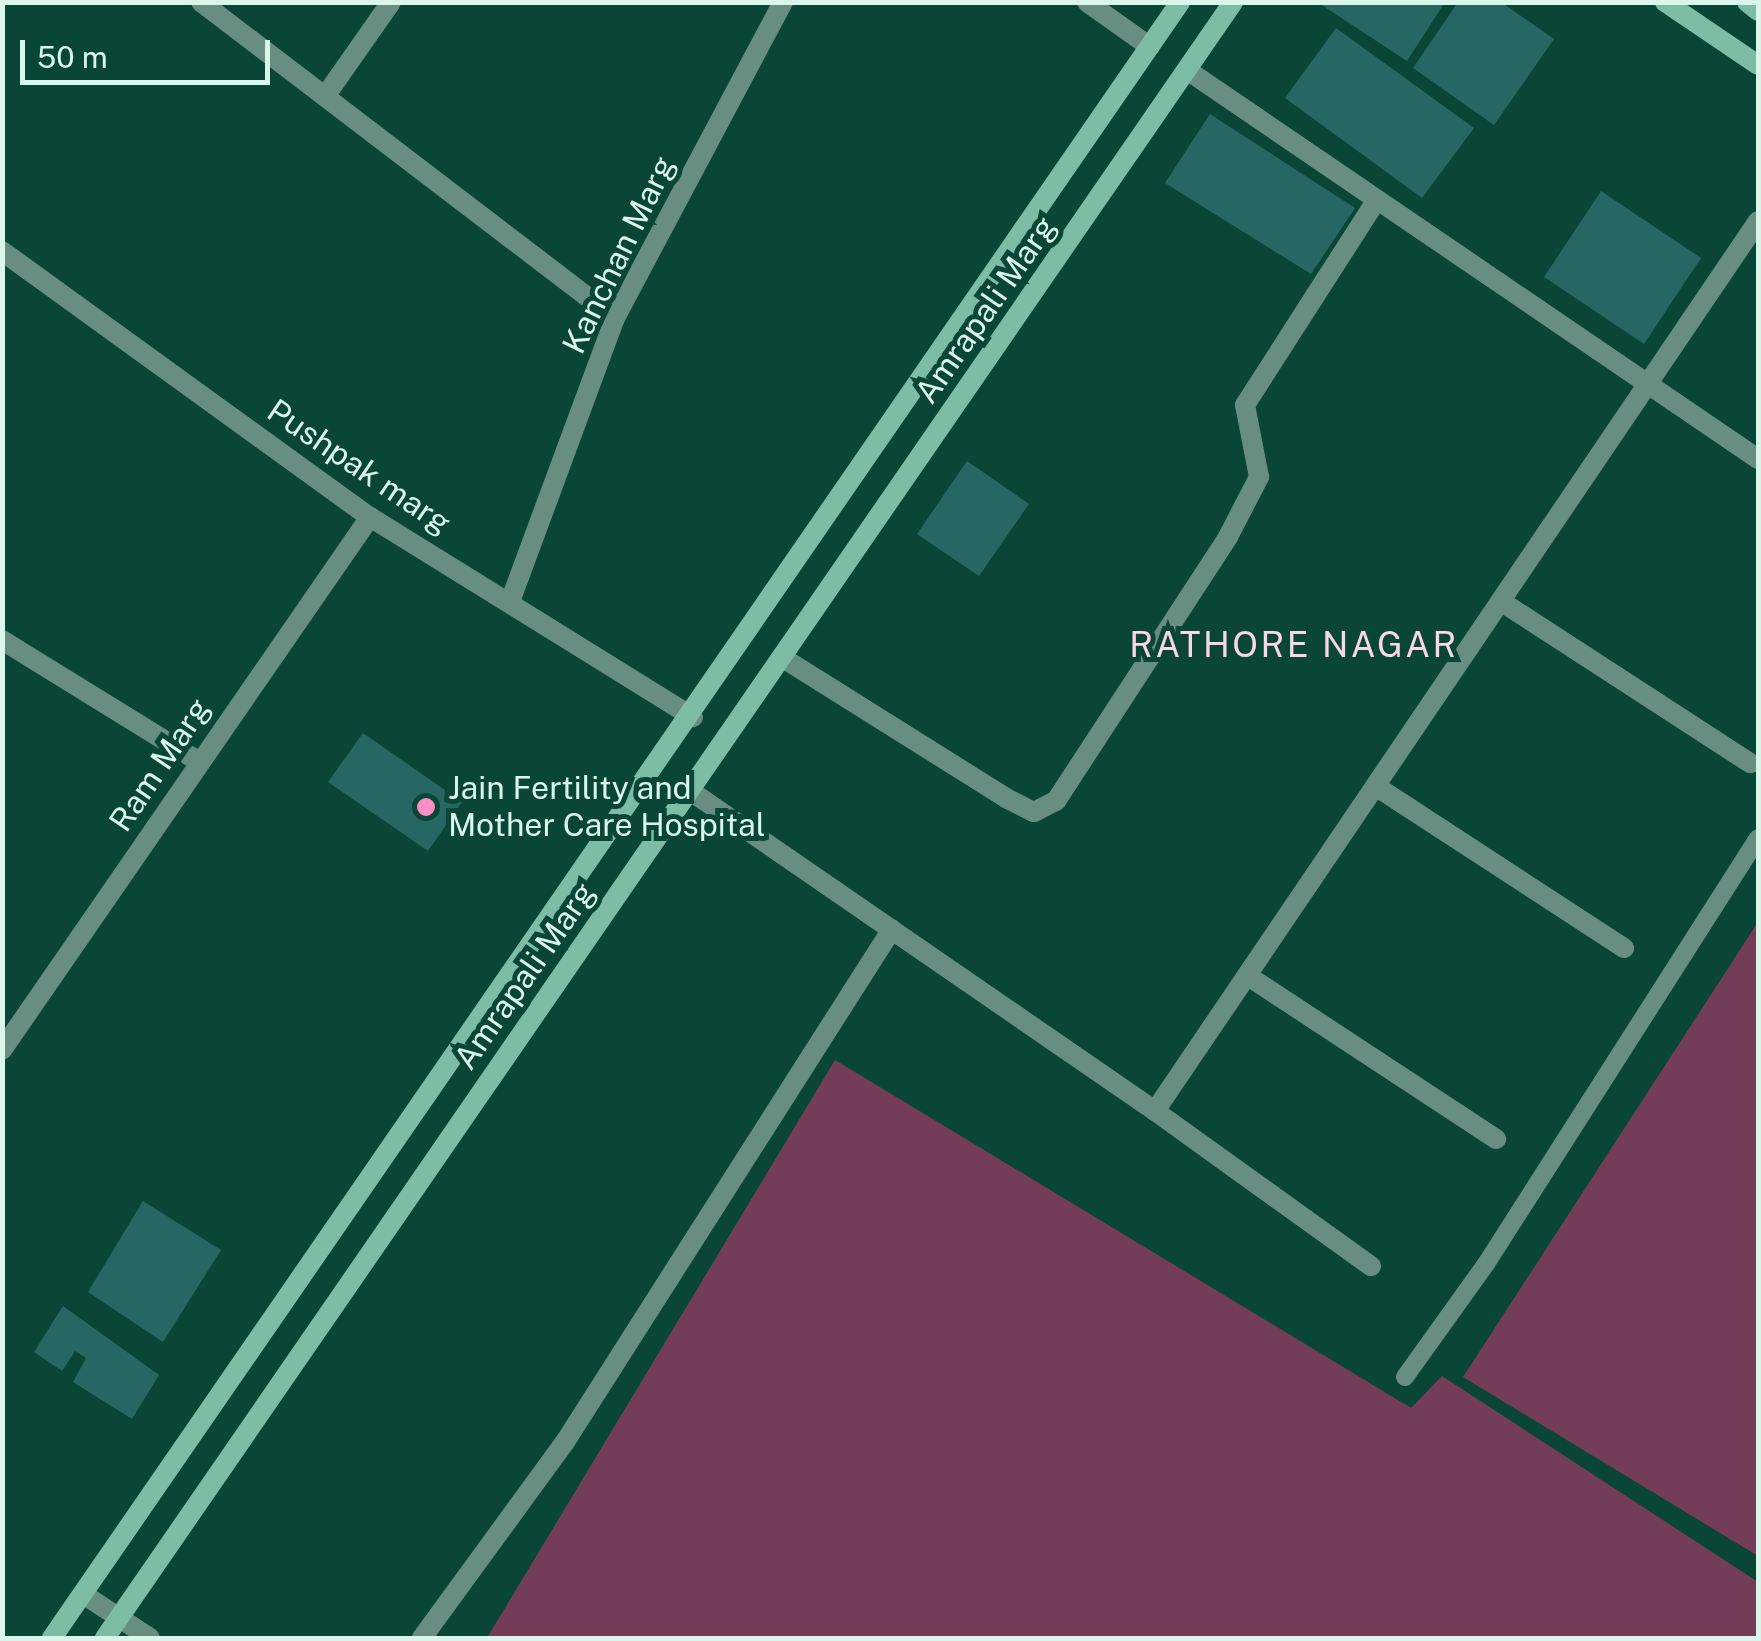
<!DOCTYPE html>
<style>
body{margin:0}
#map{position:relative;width:1761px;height:1641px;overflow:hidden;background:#0a4636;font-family:"Public Sans",sans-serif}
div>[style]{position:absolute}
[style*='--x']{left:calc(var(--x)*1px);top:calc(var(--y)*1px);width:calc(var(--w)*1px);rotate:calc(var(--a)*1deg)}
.green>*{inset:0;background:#733d58}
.building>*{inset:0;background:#276763}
.lane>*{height:18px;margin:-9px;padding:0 9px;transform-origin:9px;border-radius:9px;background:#678e80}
.street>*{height:20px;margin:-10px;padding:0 10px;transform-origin:10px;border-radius:10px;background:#678e80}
.secondary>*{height:20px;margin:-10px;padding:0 10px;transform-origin:10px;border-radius:10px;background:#7dbda6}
.dots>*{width:28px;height:28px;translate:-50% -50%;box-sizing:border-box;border:5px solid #0a4636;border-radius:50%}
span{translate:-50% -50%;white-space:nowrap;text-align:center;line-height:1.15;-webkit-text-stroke:10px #0a4636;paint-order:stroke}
.street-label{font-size:32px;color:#daf5ea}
.poi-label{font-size:32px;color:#daf5ea}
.left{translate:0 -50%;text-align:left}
.neighbourhood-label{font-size:35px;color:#f8d8e6;letter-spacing:2.5px}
.frame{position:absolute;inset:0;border:5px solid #daf5ea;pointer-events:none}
.scale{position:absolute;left:20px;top:40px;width:250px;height:45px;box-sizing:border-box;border:5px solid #daf5ea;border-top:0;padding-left:12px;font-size:30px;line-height:35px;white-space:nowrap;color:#daf5ea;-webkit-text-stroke:8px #0a4636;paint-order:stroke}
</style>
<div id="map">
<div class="green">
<i style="clip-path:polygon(1758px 922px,1758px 1556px,1463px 1377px)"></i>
<i style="clip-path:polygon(835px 1060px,1411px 1408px,1442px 1376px,1758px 1582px,1758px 1638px,487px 1638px)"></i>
</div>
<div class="building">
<i style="clip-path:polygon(1317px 2px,1445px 2px,1407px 61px)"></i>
<i style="clip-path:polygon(1458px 2px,1501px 2px,1554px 39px,1494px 125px,1413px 68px)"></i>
<i style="clip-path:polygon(1336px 28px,1474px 128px,1422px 198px,1285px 98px)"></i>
<i style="clip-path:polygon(1210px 114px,1355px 208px,1311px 274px,1165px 183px)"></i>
<i style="clip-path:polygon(1601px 191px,1701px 258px,1644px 344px,1544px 277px)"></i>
<i style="clip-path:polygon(967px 461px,1029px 504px,979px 576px,917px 534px)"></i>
<i style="clip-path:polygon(363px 733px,462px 802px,428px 851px,328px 782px)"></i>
<i style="clip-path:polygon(143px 1201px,221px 1250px,163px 1342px,88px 1292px)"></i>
<i style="clip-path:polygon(63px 1306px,159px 1375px,132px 1419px,73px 1382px,86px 1358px,75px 1351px,62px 1371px,34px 1352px)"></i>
</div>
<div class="lane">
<i style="--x:1405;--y:1377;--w:139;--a:-54.4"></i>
<i style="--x:1486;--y:1264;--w:505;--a:-57.44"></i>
</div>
<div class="street">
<i style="--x:201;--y:2;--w:521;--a:37.35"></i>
<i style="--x:1087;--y:2;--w:77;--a:35.5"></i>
<i style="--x:1187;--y:70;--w:691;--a:34.27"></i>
<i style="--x:326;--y:95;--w:113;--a:-55"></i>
<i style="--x:2;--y:251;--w:454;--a:35.9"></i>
<i style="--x:370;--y:517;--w:380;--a:31.8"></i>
<i style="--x:511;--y:599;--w:300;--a:-69.7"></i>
<i style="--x:615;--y:318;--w:358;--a:-62"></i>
<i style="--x:1502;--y:602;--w:296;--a:33"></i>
<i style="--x:2;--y:640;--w:230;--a:31.7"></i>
<i style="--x:783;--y:658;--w:263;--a:32.1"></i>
<i style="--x:1006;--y:798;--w:31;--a:27"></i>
<i style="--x:1034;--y:812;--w:25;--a:-27"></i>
<i style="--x:1056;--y:801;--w:315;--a:-56.9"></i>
<i style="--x:1228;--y:537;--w:68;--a:-62.7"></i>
<i style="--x:1259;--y:477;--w:73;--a:-101"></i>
<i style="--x:1245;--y:405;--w:239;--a:-57.3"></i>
<i style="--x:1377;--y:787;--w:295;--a:33.1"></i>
<i style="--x:689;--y:790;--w:566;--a:34.56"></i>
<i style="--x:1155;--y:1111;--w:1075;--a:-55.88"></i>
<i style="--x:1248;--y:976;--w:297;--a:33.3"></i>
<i style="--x:2;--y:1050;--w:648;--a:-55.38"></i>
<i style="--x:1155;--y:1111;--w:266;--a:35.7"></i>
<i style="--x:83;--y:1594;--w:80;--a:33.3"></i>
<i style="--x:422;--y:1638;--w:243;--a:-53.9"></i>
<i style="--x:565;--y:1442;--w:608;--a:-57.49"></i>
</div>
<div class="secondary">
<i style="--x:1665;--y:2;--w:112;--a:34.1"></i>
<i style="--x:1747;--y:2;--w:14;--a:39"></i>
<i style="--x:52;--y:1638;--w:1987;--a:-55.41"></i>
<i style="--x:105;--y:1638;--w:1987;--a:-55.41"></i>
</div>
<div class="dots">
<i style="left:426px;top:807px;background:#fb8fc4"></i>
</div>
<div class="street-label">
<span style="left:619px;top:255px;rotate:-64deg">Kanchan Marg</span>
<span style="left:986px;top:310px;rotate:-55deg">Amrapali Marg</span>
<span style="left:359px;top:467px;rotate:34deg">Pushpak marg</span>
<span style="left:160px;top:765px;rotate:-56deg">Ram Marg</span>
<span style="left:525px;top:976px;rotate:-55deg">Amrapali Marg</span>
</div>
<div class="poi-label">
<span class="left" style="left:448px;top:807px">Jain Fertility and<br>Mother Care Hospital</span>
</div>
<div class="neighbourhood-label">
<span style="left:1294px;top:645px">RATHORE NAGAR</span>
</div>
<div class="frame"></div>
<div class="scale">50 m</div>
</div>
